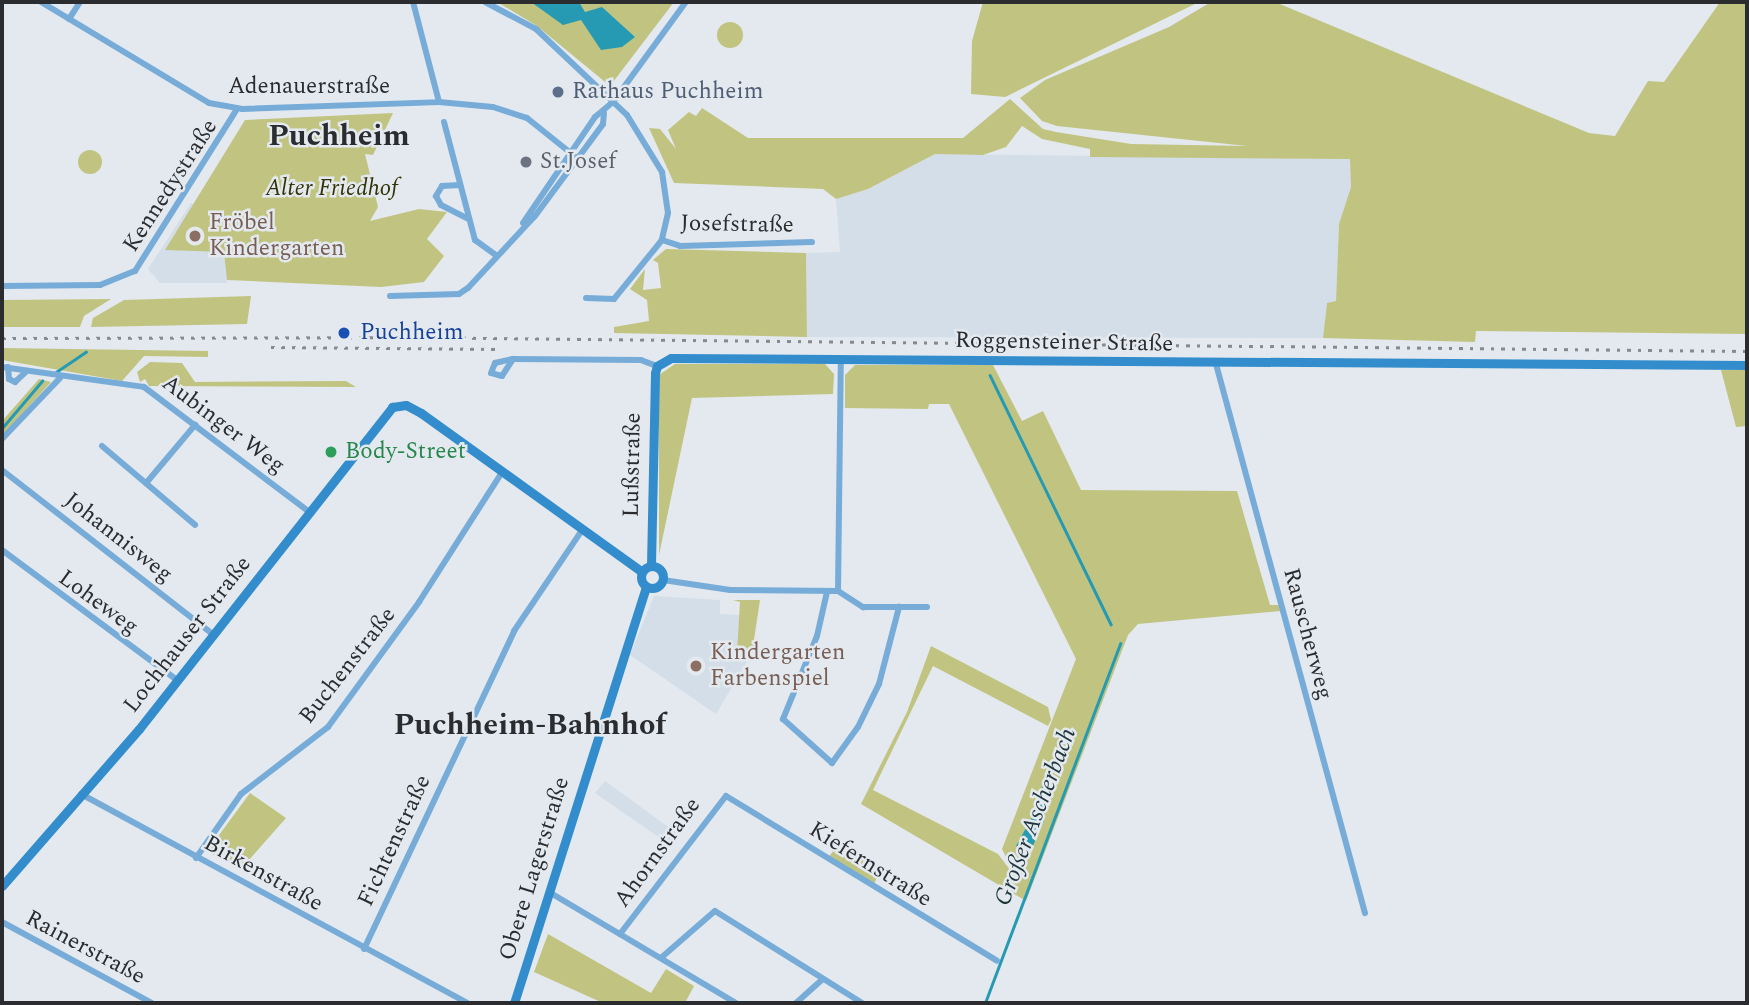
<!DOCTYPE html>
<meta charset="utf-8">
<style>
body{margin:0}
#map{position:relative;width:1749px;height:1005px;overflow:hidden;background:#e3e9ee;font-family:Spectral,serif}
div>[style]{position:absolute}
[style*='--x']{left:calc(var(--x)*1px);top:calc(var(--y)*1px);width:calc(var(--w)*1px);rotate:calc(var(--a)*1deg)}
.built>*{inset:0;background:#d3dee9}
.green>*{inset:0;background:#c1c481}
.round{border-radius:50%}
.water>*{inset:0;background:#259ab2}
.stream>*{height:2.5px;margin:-1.25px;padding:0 1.25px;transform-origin:1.25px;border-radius:1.25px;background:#259ab2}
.street>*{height:6px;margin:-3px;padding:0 3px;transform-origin:3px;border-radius:3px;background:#77acd8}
.secondary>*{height:9px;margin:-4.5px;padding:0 4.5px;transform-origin:4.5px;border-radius:4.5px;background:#338dcd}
.secondary>.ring{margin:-4.5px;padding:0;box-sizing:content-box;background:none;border:9px solid #338dcd;border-radius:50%}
.rail>*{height:2.5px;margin-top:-1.25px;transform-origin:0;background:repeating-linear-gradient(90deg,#86898d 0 3.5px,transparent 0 10.5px)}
.dots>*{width:19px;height:19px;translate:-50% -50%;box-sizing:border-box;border:4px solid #e3e9ee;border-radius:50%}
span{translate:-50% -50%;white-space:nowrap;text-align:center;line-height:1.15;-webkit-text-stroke:5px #e3e9ee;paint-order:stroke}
.street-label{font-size:23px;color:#2b2c2f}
.service-label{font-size:23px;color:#4e5e75}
.left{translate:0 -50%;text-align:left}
.worship-label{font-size:23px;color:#5b616d}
.park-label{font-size:23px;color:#333406;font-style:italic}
.education-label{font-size:23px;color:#785e54}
.transit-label{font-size:23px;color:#164399}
.leisure-label{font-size:23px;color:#27864d}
.water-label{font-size:24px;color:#1e363c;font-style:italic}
.district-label{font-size:30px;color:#2b2c2f;font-weight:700}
.frame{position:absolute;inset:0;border:4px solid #2b2c2f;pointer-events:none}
</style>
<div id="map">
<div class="built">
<i style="clip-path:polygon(935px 154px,1351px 159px,1351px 187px,1339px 224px,1336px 301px,1327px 303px,1323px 338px,807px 337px,806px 253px,840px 252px,836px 199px,868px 189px)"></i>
<i style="clip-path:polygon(191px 203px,208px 215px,227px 260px,227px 283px,160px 283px,148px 269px)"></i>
<i style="clip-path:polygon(654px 596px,720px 600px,720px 614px,739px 615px,737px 651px,752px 653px,716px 714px,630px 655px)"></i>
<i style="clip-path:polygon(605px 781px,678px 834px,670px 845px,595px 793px)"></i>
</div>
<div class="green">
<i style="clip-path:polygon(497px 2px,674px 2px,610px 86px,537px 26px)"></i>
<i style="clip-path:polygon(983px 2px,1199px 2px,1005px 97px,971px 94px,972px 41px)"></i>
<i style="clip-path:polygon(1211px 2px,1275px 2px,1589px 133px,1615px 136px,1648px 81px,1664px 82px,1720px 2px,1747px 2px,1747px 334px,1476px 331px,1475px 342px,1323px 338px,1327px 303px,1336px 301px,1339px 224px,1351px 187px,1350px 159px,1090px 157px,1090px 149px,1042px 139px,1022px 126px,1006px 147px,983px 155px,935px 154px,868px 189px,836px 199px,823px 189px,674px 183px,649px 128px,660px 129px,676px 149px,668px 130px,689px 112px,696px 116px,702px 108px,748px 138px,963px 138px,1010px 99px,1043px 129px,1056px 132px,1131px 144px,1247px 146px,1057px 126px,1042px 121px,1020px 98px,1045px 80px,1169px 27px)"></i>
<i class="round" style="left:717px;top:22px;width:26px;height:26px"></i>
<i style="clip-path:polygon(393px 113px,373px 155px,365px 154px,378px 207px,370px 221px,419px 209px,447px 212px,427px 239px,444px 256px,424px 282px,381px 287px,227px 280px,224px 252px,165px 250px,245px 120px)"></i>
<i class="round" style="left:78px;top:150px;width:24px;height:24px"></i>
<i style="clip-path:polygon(666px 249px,806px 253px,807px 337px,614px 333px,614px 327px,649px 321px,647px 300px,630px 289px,645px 269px,643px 290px,661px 288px,658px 263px,653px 260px)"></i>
<i style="clip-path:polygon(251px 296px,247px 324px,91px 327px,93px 318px,124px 300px)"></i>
<i style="clip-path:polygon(111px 299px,84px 316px,80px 327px,2px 327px,2px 300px)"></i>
<i style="clip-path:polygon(2px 348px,208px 351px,208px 357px,144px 356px,122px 381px,2px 360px)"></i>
<i style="clip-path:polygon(150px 362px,182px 363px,195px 382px,346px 381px,356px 387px,149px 386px,145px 379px,140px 382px,137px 372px)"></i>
<i style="clip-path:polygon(675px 364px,825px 364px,834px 374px,833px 394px,692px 398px,659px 555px,659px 375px)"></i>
<i style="clip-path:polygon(855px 365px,993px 365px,1022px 421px,1043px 411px,1081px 490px,1237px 491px,1270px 605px,1279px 605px,1280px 611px,1138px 624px,1128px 635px,1026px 901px,861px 804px,907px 712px,931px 646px,1048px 707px,1051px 720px,1048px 726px,933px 666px,873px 790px,998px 854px,1017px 879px,1002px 849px,1076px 659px,949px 404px,929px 404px,928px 409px,845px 408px,845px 375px)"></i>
<i style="clip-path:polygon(1721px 370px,1747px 370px,1747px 426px,1736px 427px)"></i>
<i style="clip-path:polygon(39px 379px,51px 382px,2px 436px,2px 421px)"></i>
<i style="clip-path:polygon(733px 600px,760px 600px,752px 653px,737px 651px,740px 602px)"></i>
<i style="clip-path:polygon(250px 793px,286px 818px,240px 870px,212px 854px,211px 846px)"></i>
<i style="clip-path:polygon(837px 845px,882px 867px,874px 884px,829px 857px)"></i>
<i style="clip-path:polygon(548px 934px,651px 993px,666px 969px,694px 986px,685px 1003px,603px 1003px,534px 972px)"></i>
</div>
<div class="water">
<i style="clip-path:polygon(531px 2px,579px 2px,585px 12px,602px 7px,635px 37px,622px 47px,601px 50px,581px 20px,563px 25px)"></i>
<i style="clip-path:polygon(1045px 776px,1056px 787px,1047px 796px,1044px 821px,1031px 850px,1016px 846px,1035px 812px)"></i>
</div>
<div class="stream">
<i style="--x:56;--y:372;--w:36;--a:-34"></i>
<i style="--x:990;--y:375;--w:277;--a:64.1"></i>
<i style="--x:2;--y:428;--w:62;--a:-49.6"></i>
<i style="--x:985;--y:1003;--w:384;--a:-69.4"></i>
</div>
<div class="street">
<i style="--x:41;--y:2;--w:196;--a:31"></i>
<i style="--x:209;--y:103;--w:34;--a:10"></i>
<i style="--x:242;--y:109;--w:197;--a:-2"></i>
<i style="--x:439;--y:102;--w:54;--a:5.3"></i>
<i style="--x:493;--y:107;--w:36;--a:18"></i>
<i style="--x:527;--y:118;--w:64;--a:38.7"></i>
<i style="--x:413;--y:2;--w:103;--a:75.4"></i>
<i style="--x:485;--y:2;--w:58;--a:27.9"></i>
<i style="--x:536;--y:29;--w:125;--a:43.4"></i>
<i style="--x:627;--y:115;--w:67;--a:58.4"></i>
<i style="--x:662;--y:172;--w:41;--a:81.7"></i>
<i style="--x:668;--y:213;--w:28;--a:103"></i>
<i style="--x:662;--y:240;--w:76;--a:129.1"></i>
<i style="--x:614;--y:299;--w:28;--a:-178"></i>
<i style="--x:69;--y:19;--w:20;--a:-57"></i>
<i style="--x:444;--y:122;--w:122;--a:75.3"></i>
<i style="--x:475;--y:240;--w:26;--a:36"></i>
<i style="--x:460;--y:185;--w:18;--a:177"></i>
<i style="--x:442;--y:186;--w:12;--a:121"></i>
<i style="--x:436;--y:196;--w:10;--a:61"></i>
<i style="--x:441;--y:205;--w:30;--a:27"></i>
<i style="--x:523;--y:223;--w:128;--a:-55.8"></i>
<i style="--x:595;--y:117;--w:23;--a:-40"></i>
<i style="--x:613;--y:102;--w:124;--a:-53.9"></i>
<i style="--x:662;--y:240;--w:19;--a:18"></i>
<i style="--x:680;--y:246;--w:132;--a:-1.7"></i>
<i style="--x:2;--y:286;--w:98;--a:-0.6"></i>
<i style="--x:100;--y:285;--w:38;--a:-22"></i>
<i style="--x:135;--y:271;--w:191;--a:-57.8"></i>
<i style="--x:390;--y:296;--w:69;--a:-1.7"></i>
<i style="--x:459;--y:294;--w:11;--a:-34"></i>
<i style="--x:468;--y:288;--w:98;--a:-47.1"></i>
<i style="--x:535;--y:216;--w:114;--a:-53.5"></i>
<i style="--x:603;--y:124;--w:11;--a:-85"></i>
<i style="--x:513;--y:359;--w:20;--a:123"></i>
<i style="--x:502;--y:376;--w:11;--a:-165"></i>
<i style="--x:491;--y:373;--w:11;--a:-68"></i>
<i style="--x:495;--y:363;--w:18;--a:-13"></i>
<i style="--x:513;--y:359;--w:128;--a:0.4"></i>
<i style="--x:641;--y:360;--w:17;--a:21"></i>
<i style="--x:1216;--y:364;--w:569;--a:74.82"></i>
<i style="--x:2;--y:367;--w:143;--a:8"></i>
<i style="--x:144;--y:387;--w:206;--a:37.1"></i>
<i style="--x:8;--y:367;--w:12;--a:85"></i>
<i style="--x:9;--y:379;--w:7;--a:27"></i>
<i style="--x:15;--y:382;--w:16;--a:-43"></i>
<i style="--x:2;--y:439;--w:84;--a:-46.4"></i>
<i style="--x:102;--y:446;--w:122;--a:40.3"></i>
<i style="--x:2;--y:470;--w:267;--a:37.9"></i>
<i style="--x:147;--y:482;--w:75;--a:-49.9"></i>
<i style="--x:2;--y:550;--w:218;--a:36.6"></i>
<i style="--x:663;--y:580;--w:68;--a:8.5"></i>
<i style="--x:730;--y:590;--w:108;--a:0.5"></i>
<i style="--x:838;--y:591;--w:30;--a:33"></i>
<i style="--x:863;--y:607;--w:64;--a:0"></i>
<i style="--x:838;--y:591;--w:231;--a:-89.3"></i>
<i style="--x:827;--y:592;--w:45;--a:102.8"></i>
<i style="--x:817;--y:636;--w:90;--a:112.3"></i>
<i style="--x:783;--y:719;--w:66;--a:41.9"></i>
<i style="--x:832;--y:763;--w:44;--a:-54.2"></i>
<i style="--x:858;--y:727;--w:48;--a:-64"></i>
<i style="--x:879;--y:684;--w:80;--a:-75.4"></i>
<i style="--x:81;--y:794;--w:439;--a:28.4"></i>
<i style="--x:196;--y:858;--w:78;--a:-54.9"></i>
<i style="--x:241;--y:794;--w:110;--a:-37.6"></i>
<i style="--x:328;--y:727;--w:155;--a:-53.9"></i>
<i style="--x:419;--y:602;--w:154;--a:-57.4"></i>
<i style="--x:549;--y:892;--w:217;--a:30.7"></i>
<i style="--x:2;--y:922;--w:170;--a:28.4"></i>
<i style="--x:620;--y:934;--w:174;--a:-52.5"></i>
<i style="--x:726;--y:796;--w:317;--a:31.3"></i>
<i style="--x:364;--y:949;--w:352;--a:-64.7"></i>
<i style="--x:514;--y:631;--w:122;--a:-56"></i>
<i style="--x:662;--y:957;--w:70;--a:-41"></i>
<i style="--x:715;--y:911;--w:173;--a:32"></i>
<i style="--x:796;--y:1003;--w:36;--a:-42"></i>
</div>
<div class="secondary">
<i style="--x:651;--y:565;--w:192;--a:-88.8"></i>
<i style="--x:655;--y:373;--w:7;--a:-74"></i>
<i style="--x:657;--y:366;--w:16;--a:-30"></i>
<i style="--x:671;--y:358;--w:1076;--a:0.37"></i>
<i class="ring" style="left:641px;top:566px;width:13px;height:13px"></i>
<i style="--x:2;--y:886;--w:208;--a:-48.9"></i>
<i style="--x:139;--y:729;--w:410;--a:-51.8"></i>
<i style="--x:392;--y:407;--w:14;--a:-8"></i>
<i style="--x:406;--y:405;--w:17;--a:28"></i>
<i style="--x:421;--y:413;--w:272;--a:35.7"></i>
<i style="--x:514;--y:1003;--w:437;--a:-72.4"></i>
</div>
<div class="rail">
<i style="--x:2;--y:338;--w:397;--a:-0.1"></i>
<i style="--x:399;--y:337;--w:1348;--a:0.6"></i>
<i style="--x:271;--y:347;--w:228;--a:0.5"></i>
</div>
<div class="dots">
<i style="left:558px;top:92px;background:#5c6f8a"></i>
<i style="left:526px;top:162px;background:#6b7280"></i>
<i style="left:195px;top:236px;background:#8d6e63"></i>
<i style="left:344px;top:333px;background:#1a4fb4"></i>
<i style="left:331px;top:452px;background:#2e9e5b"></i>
<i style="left:696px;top:666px;background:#8d6e63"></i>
</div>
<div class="street-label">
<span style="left:309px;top:87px">Adenauerstraße</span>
<span style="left:171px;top:186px;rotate:-57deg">Kennedystraße</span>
<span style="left:737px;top:225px;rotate:1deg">Josefstraße</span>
<span style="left:1064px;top:343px;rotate:1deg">Roggensteiner Straße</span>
<span style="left:223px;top:425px;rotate:37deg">Aubinger Weg</span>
<span style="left:633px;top:465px;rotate:-89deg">Lußstraße</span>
<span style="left:118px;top:538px;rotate:38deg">Johannisweg</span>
<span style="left:98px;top:603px;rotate:36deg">Loheweg</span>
<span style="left:1307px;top:634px;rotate:75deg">Rauscherweg</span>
<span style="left:188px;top:635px;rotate:-52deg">Lochhauser Straße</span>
<span style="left:348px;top:666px;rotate:-52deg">Buchenstraße</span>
<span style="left:395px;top:841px;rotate:-65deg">Fichtenstraße</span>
<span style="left:658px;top:853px;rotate:-54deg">Ahornstraße</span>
<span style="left:870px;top:865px;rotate:32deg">Kiefernstraße</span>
<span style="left:535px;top:869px;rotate:-73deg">Obere Lagerstraße</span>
<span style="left:263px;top:874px;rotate:29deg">Birkenstraße</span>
<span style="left:85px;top:948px;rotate:28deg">Rainerstraße</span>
</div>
<div class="service-label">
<span class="left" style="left:572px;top:92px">Rathaus Puchheim</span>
</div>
<div class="worship-label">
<span class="left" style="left:540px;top:162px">St.Josef</span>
</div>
<div class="park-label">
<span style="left:332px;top:189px">Alter Friedhof</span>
</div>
<div class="education-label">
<span class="left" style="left:209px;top:236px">Fröbel<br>Kindergarten</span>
<span class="left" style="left:710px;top:666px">Kindergarten<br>Farbenspiel</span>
</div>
<div class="transit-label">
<span class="left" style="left:360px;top:333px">Puchheim</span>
</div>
<div class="leisure-label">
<span class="left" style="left:345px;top:452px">Body-Street</span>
</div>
<div class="water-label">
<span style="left:1036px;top:817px;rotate:-69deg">Großer Ascherbach</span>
</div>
<div class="district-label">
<span style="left:339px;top:136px">Puchheim</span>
<span style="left:530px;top:725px">Puchheim-Bahnhof</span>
</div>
<div class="frame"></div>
</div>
